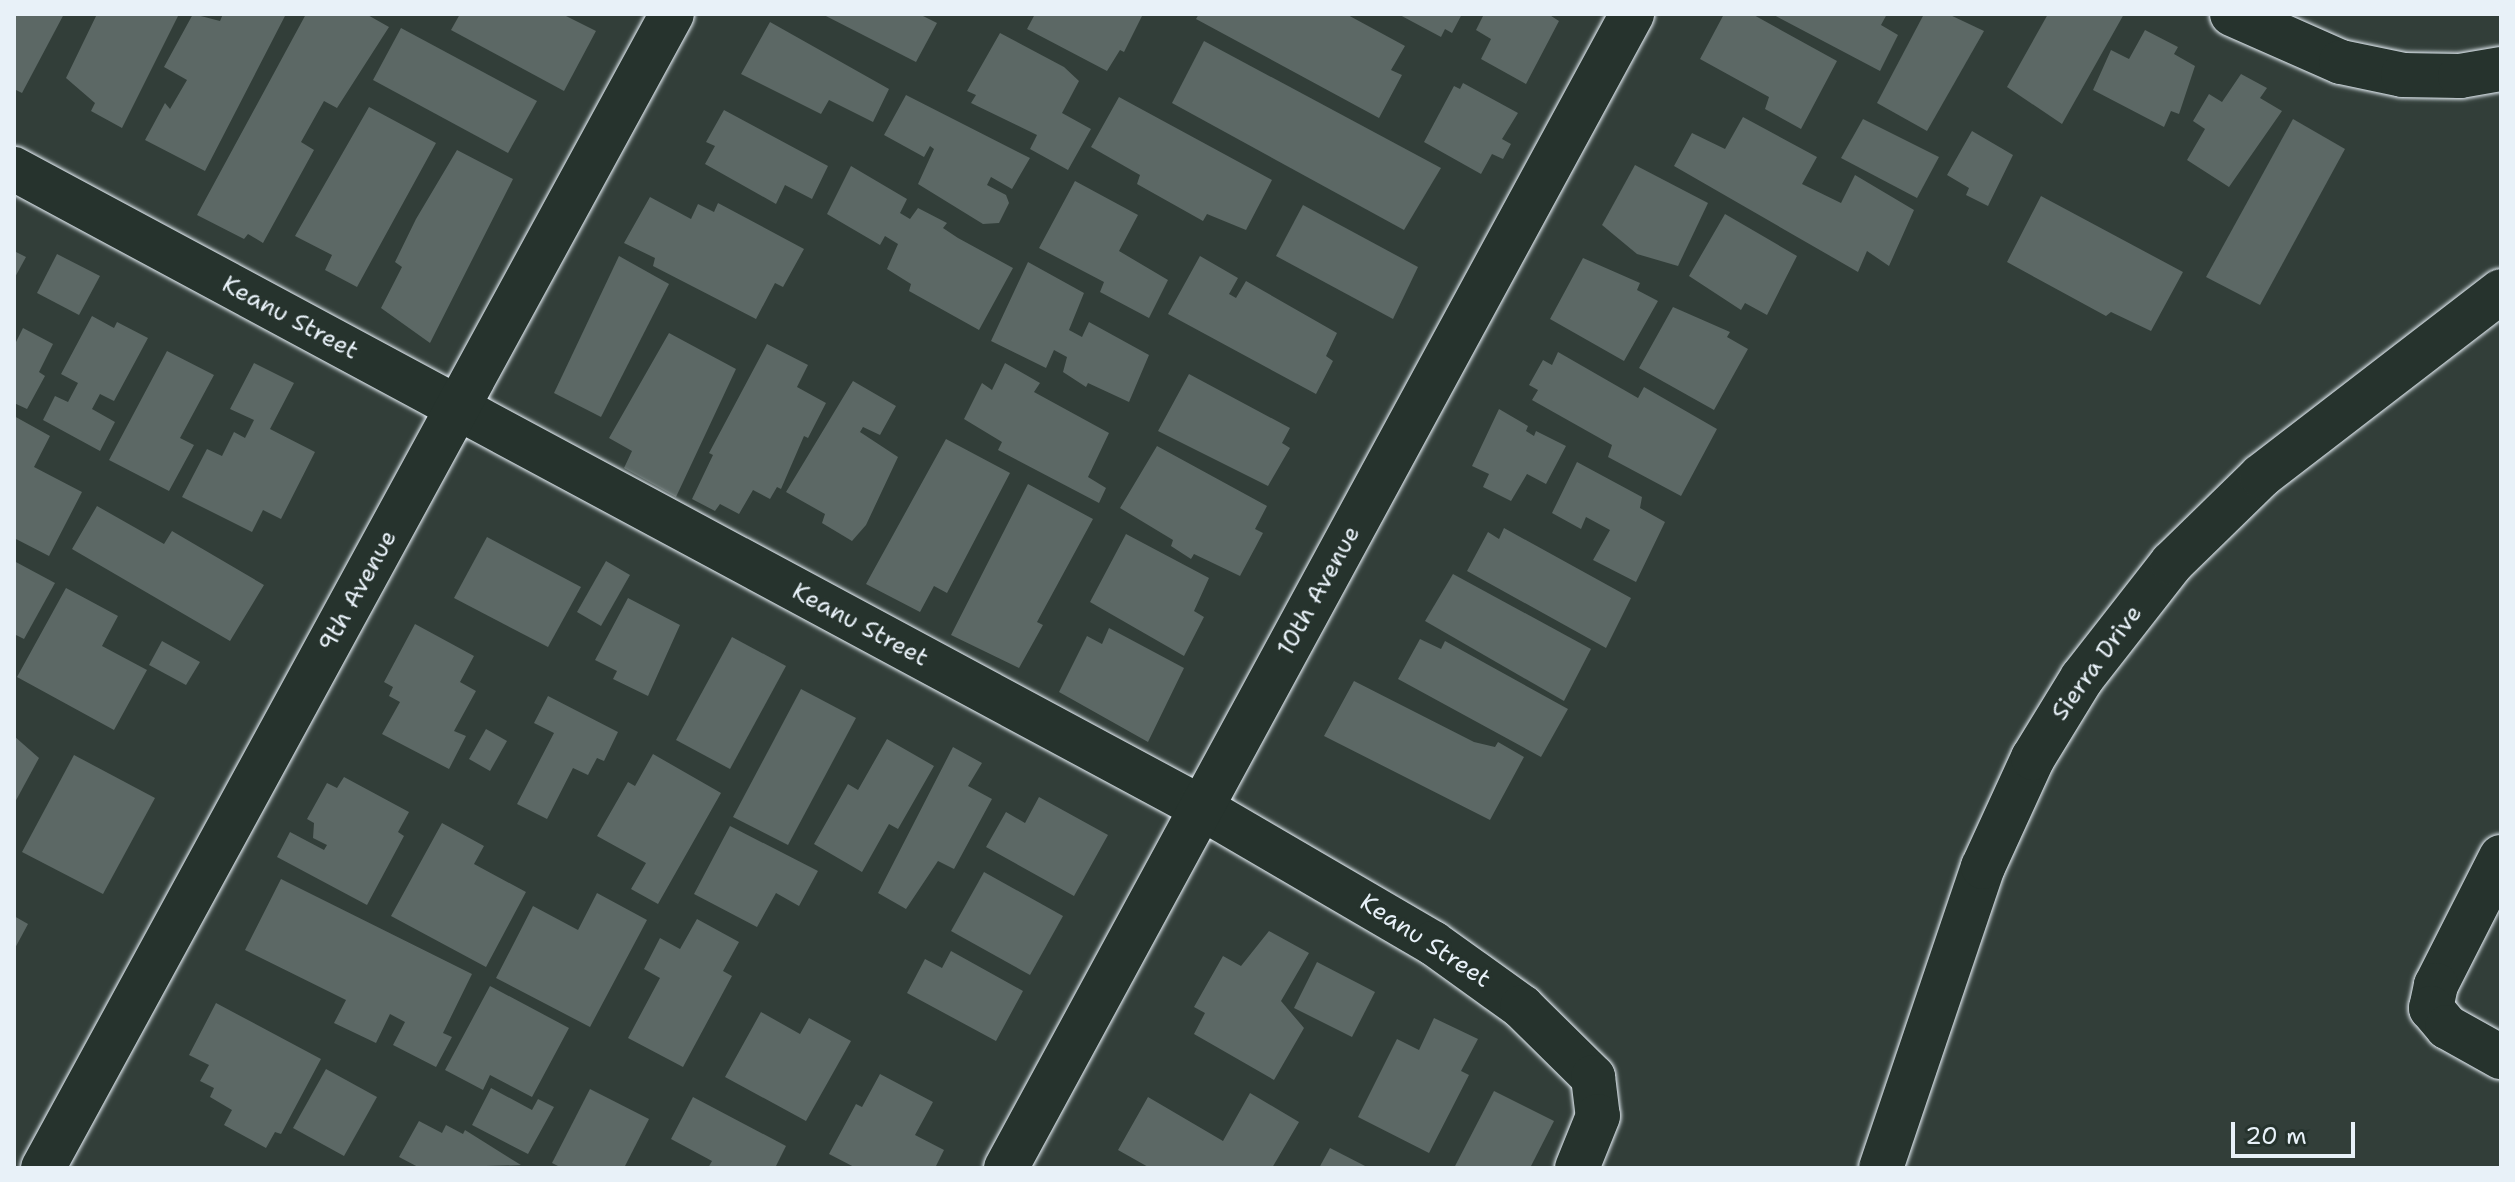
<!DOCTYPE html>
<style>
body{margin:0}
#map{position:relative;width:2515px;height:1182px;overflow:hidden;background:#323e39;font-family:"Shantell Sans",sans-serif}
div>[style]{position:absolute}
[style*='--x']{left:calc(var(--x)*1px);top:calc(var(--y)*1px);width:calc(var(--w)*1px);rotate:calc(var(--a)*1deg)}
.building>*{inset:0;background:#5c6865}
.roads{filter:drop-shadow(0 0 2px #e8f1f8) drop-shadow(0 0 2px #e8f1f8)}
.minor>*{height:44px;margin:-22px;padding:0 22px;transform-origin:22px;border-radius:22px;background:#26332d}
span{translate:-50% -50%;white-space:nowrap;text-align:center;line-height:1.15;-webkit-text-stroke:7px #26332d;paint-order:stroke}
.street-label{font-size:24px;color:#e8f1f8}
.frame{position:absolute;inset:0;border:16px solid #e8f1f8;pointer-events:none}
.scale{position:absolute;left:2231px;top:1122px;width:124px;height:36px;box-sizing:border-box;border:4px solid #e8f1f8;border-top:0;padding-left:10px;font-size:24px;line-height:28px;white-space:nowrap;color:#e8f1f8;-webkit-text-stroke:6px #26332d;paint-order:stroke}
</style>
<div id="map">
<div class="building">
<i style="clip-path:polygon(14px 14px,64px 14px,22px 93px,14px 89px)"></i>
<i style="clip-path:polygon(97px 14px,179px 14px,122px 128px,91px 111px,95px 103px,66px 78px)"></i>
<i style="clip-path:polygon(193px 14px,220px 21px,223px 14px,286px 14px,205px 171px,145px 140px,165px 103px,170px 109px,187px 80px,164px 67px)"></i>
<i style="clip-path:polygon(306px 14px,366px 14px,389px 27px,337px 108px,324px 101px,301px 142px,314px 150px,263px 243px,248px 234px,244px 239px,197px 215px)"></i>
<i style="clip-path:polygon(460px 14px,562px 14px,596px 31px,564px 91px,451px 30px)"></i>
<i style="clip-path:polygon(822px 14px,919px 14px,937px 23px,916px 62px)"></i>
<i style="clip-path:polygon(1035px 14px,1143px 14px,1124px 52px,1120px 50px,1107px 71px,1027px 29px)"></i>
<i style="clip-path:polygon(1199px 14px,1346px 14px,1405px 46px,1391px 70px,1402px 75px,1379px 118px,1196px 19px)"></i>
<i style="clip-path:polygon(1398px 14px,1462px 14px,1452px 33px,1445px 29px,1441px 37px)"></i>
<i style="clip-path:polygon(1484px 14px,1548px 14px,1559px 21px,1526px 84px,1481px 59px,1491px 39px,1476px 30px)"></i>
<i style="clip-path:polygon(1724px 14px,1752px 14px,1837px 61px,1801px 129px,1765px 109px,1769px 97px,1700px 59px)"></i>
<i style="clip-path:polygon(1772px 14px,1887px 14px,1881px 25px,1898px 35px,1880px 71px)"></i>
<i style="clip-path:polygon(1924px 14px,1948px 14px,1984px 31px,1927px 131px,1877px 103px)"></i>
<i style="clip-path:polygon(2048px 14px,2124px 14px,2062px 124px,2007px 87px)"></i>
<i style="clip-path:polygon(770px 22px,889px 89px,873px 122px,829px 100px,821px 114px,741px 74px)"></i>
<i style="clip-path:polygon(401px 28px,537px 101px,508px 153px,373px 80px)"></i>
<i style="clip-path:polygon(2145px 30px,2178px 47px,2174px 54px,2195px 66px,2179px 114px,2171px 111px,2164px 127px,2093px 90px,2111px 50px,2129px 59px)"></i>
<i style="clip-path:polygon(1000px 33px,1064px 67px,1079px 81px,1062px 113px,1091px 129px,1068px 170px,1030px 149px,1037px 135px,971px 103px,976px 95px,967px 91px)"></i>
<i style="clip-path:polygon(1204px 41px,1441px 168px,1404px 230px,1172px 103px)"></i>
<i style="clip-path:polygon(2241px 74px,2267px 88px,2260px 98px,2282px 111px,2229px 187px,2187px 160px,2205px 129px,2193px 121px,2209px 94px,2222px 102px)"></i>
<i style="clip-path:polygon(1463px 83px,1518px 113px,1502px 139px,1511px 144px,1503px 159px,1492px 154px,1481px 174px,1424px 142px,1454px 86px,1460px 89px)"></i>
<i style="clip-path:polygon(906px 95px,1030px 158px,1012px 189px,991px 177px,987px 185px,1006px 195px,1009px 203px,999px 223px,983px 224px,918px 184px,934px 149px,930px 146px,924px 157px,884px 135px)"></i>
<i style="clip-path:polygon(1119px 97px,1272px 180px,1246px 230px,1207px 214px,1203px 221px,1137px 184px,1140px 175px,1091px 147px)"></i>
<i style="clip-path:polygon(369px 107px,436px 143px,357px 287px,325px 270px,332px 255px,295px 236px)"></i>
<i style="clip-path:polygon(724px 110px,828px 166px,812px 199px,785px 185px,776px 204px,705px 164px,715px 146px,706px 142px)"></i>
<i style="clip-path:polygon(1743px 117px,1817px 157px,1802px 184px,1841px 203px,1855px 175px,1914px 210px,1889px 266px,1867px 251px,1858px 272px,1674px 166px,1692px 133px,1725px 149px)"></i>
<i style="clip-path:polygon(1863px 119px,1939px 157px,1917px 198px,1841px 158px)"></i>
<i style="clip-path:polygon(2293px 119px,2345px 149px,2260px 305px,2206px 277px)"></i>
<i style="clip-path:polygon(1972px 131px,2013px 155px,1988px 206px,1966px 195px,1969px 188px,1947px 175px)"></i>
<i style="clip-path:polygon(457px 150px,513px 179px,430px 343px,381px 308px,402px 267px,395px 262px,416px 219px)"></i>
<i style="clip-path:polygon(1635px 165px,1708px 203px,1678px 266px,1637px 254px,1602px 225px)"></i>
<i style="clip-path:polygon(851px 166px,907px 199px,900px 213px,910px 219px,918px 208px,947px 223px,943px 228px,958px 238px,1013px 268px,979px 330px,909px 291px,911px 284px,887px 269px,898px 244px,885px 236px,880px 245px,827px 214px)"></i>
<i style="clip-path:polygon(1075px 181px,1138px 215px,1119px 251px,1168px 280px,1149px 318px,1100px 292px,1104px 282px,1039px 248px)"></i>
<i style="clip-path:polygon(2041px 196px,2183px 272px,2151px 331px,2111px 312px,2106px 316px,2007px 262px)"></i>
<i style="clip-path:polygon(650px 197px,691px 219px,698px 204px,714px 212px,718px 203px,804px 249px,783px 287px,775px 283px,756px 319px,653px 266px,655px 258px,624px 243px)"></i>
<i style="clip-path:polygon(1303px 205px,1418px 267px,1393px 319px,1276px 256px)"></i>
<i style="clip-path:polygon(1725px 214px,1797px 256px,1767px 315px,1745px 303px,1741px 310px,1689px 276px)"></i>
<i style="clip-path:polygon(14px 251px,26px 257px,14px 279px)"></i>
<i style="clip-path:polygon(57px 254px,100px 276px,79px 315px,37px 293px)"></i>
<i style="clip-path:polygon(619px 256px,669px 284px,601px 417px,554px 393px)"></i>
<i style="clip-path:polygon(1200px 256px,1238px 278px,1229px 294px,1236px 298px,1246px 281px,1337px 333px,1326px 356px,1333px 361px,1316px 394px,1168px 314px)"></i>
<i style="clip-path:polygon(1583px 258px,1640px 283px,1637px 290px,1658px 301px,1624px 361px,1550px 319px)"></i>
<i style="clip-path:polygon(1028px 262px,1084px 293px,1069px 330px,1082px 337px,1089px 322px,1149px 355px,1129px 402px,1088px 383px,1086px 387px,1063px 372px,1067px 357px,1054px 350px,1046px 368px,991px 341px)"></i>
<i style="clip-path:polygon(1673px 307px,1730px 332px,1727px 337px,1748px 349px,1714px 410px,1639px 368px)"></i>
<i style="clip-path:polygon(92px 316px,114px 328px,117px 322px,148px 338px,114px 401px,100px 394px,92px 409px,115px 422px,100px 451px,43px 420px,55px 396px,68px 402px,78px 383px,61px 374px)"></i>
<i style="clip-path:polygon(23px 328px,53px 344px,39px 372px,45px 376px,27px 409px,14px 403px,14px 346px)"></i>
<i style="clip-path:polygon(669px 333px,736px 369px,676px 497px,624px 468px,632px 451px,609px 438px)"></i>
<i style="clip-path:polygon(767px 344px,808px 365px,797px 387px,826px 403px,808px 438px,804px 436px,781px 489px,777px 487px,770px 499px,753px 490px,739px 514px,720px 504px,715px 511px,692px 499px,713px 455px,709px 453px)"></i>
<i style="clip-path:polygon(167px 351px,214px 375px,180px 438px,194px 445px,169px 491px,109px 460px)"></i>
<i style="clip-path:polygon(1558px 352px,1638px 398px,1644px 387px,1717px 429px,1681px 496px,1608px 457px,1612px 445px,1532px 400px,1538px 390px,1529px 385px,1543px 360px,1552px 365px)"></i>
<i style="clip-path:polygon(254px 363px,294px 383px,270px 429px,315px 452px,281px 519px,263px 510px,252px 532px,182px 497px,207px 449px,222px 456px,234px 432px,245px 438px,254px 420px,230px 409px)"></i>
<i style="clip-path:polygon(1005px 363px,1040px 383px,1034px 392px,1109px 433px,1088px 477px,1106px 488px,1099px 503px,998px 450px,1002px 442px,964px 419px,982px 383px,992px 390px)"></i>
<i style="clip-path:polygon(1189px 374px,1290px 428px,1282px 443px,1290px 448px,1268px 486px,1158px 431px)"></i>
<i style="clip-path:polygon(853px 381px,896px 406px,880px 435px,863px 427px,860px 432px,898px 457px,866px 525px,852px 541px,822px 523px,825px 514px,786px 492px)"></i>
<i style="clip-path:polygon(1499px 409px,1528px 426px,1526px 431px,1534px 436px,1536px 431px,1566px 446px,1546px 484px,1527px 474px,1511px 501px,1483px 487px,1489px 474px,1472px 466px)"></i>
<i style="clip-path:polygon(14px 416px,50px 436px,34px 467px,82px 492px,49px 556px,14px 538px)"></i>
<i style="clip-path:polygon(946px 439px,1010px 473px,947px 593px,934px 586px,920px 612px,866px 584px)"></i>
<i style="clip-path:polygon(1157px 446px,1267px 506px,1255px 529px,1263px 533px,1240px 576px,1194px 554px,1191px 559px,1171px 546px,1173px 540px,1120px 508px)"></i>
<i style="clip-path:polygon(1577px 462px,1642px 497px,1640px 508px,1665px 522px,1636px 582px,1593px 560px,1610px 530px,1586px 517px,1581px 529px,1552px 513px)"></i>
<i style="clip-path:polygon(1028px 484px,1093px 519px,1037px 622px,1043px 625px,1019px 668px,951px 635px)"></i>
<i style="clip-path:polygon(97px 506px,164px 544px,172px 531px,264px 585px,230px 641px,72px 549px)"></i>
<i style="clip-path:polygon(1504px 528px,1631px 598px,1606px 648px,1467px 571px,1488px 532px,1499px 539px)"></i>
<i style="clip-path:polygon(1126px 534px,1209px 578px,1194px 611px,1204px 617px,1184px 656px,1090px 602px)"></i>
<i style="clip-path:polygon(487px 537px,581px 587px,548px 647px,454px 598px)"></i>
<i style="clip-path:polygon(14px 561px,55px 583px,24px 639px,14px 634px)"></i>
<i style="clip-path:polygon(606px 561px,630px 575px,601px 626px,577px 612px)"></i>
<i style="clip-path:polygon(1453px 574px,1591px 649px,1564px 701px,1425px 621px)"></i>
<i style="clip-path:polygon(66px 588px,118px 616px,102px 646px,147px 670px,114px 730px,17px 677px)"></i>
<i style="clip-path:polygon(628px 598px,680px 625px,648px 696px,613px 679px,617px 671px,595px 660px)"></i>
<i style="clip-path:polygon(415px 624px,474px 656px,460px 682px,476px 691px,454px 731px,466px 736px,449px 769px,382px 734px,400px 702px,389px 696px,393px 687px,384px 682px)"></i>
<i style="clip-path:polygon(1109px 628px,1184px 668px,1148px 742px,1059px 692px,1087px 636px,1102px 644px)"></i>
<i style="clip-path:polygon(732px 637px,786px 666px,730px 769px,676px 740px)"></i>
<i style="clip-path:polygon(1420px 639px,1441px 649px,1445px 641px,1568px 709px,1541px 757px,1398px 679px)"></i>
<i style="clip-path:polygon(162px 641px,200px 662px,186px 685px,149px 665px)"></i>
<i style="clip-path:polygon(1354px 681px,1474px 742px,1495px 747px,1498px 742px,1524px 757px,1490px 820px,1324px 736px)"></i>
<i style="clip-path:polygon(801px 689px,856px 718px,788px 845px,733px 817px)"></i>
<i style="clip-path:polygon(548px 696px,618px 732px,604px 761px,597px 758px,588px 775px,573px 768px,547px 819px,517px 804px,554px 733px,534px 723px)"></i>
<i style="clip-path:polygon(486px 729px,507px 741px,490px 771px,469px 759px)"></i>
<i style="clip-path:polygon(14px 736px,39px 758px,14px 804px)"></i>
<i style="clip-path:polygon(887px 739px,934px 766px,898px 829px,889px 824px,862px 872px,814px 844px,848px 784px,858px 790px)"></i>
<i style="clip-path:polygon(953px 747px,982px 763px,968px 786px,992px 799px,954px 869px,938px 861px,906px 909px,878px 893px)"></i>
<i style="clip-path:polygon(653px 754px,721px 793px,658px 904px,631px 889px,646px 863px,597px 836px,628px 782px,635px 786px)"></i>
<i style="clip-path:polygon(74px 755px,155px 798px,103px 894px,22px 852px)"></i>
<i style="clip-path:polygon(344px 777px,409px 812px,398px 832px,404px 836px,367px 905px,277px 857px,290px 832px,324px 850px,327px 845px,313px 838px,314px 823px,307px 819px,327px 783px,337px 788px)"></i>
<i style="clip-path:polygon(1039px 797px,1108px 835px,1074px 896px,986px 847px,1006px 812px,1025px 823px)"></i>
<i style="clip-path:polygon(442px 823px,484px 846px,474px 864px,526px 892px,486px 967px,391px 916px)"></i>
<i style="clip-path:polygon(730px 826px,818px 871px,799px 906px,776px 893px,757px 927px,694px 894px)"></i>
<i style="clip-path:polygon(984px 872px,1063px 916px,1030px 975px,951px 931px)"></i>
<i style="clip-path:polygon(281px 879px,472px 974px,443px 1033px,452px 1037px,436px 1067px,393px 1045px,405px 1022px,390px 1014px,376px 1043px,334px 1023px,346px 1000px,245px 950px)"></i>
<i style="clip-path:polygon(597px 893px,647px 920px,590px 1027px,496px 978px,533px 906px,578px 930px)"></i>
<i style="clip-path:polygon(14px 916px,28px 924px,14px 950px)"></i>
<i style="clip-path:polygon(697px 919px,739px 942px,723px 971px,732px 976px,683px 1067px,628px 1038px,660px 978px,644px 969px,660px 938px,680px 949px)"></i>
<i style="clip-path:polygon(1269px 931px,1309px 953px,1281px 1001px,1304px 1028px,1274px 1080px,1194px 1034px,1205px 1013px,1194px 1007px,1223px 956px,1241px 966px)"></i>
<i style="clip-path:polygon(951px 951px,1023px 991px,996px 1041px,907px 993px,925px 959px,942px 968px)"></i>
<i style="clip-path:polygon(1317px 962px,1375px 992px,1352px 1037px,1294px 1008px)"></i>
<i style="clip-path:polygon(490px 986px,569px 1028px,532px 1097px,490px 1075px,483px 1090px,445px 1070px)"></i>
<i style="clip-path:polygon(216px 1003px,321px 1059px,281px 1134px,275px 1132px,266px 1148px,224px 1125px,232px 1110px,210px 1097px,214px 1088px,200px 1081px,209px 1065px,189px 1055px)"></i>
<i style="clip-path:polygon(761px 1012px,800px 1034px,809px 1018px,851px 1041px,806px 1121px,725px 1077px)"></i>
<i style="clip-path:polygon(1434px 1018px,1478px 1039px,1461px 1071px,1469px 1075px,1429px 1153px,1358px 1117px,1397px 1039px,1419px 1050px)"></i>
<i style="clip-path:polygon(326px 1069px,377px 1097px,344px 1156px,293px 1128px)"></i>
<i style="clip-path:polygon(880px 1074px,933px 1102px,915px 1135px,944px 1150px,935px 1168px,856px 1168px,829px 1154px,856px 1104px,862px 1107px)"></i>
<i style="clip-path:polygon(491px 1088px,532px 1110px,538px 1099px,554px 1107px,528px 1154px,472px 1125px)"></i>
<i style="clip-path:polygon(590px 1089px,649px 1119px,624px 1168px,562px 1168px,552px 1163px)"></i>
<i style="clip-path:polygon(1494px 1091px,1554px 1121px,1530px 1168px,1454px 1168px)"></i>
<i style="clip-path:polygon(1250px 1093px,1299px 1122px,1272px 1168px,1150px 1168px,1118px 1150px,1148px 1097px,1223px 1141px)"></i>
<i style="clip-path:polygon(693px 1097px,786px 1146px,775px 1168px,708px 1168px,712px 1161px,671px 1139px)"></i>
<i style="clip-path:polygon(419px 1121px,442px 1133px,446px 1125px,463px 1134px,465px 1130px,521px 1165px,420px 1168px,399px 1157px)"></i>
<i style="clip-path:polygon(1330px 1148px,1369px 1168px,1319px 1168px)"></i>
</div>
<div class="roads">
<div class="minor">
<i style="--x:2232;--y:14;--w:119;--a:23.8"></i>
<i style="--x:2341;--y:62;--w:63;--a:11.8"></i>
<i style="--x:2403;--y:75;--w:57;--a:1"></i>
<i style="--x:2460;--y:76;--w:42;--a:-9.7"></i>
<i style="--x:14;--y:169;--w:1347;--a:28.28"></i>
<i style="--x:1200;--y:807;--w:270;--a:30.3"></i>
<i style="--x:1433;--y:943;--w:110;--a:35.7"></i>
<i style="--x:1522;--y:1007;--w:100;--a:44.6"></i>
<i style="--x:1593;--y:1077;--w:39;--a:83"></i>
<i style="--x:1598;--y:1116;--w:56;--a:112"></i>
<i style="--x:2501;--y:857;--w:144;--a:116.9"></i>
<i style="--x:2436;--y:985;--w:24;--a:102"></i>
<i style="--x:2431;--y:1008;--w:25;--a:50"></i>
<i style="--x:2447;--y:1027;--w:62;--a:29.1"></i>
<i style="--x:43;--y:1168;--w:1314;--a:-61.41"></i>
<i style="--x:1006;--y:1168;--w:1313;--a:-61.52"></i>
<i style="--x:1881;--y:1168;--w:318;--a:-71.3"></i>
<i style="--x:1983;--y:867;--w:120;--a:-65.4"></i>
<i style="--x:2033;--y:758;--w:94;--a:-58.5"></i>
<i style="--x:2082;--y:678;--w:146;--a:-52"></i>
<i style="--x:2172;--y:563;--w:124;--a:-44.3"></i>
<i style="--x:2261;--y:476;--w:303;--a:-37.6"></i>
</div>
</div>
<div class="street-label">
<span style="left:290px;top:318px;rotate:28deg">Keanu Street</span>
<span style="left:358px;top:591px;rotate:-61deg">9th Avenue</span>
<span style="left:1319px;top:591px;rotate:-61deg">10th Avenue</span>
<span style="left:860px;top:625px;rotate:28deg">Keanu Street</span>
<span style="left:2097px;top:663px;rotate:-54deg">Sierra Drive</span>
<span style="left:1425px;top:941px;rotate:33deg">Keanu Street</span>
</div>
<div class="frame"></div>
<div class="scale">20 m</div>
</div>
